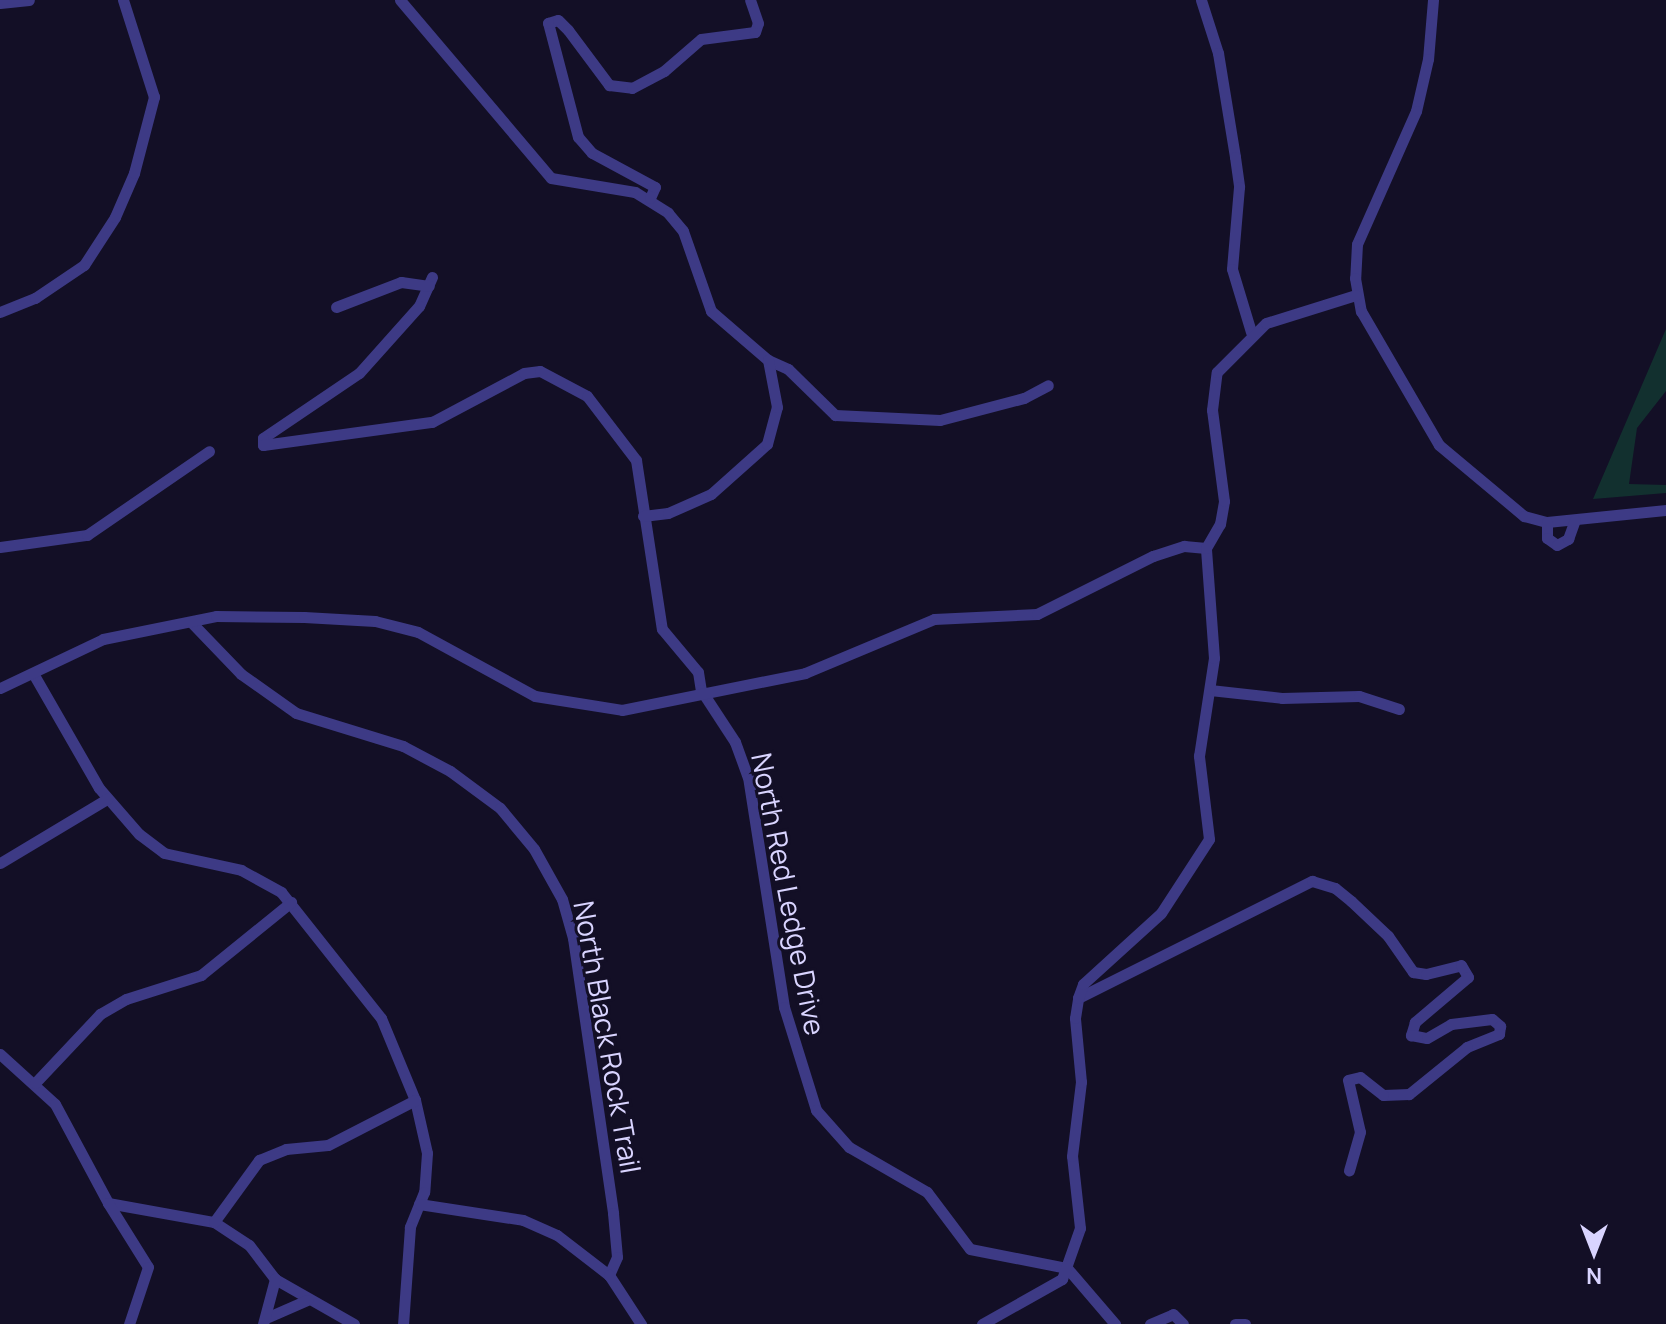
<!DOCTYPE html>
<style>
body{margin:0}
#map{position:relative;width:1666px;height:1324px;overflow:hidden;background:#130f26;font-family:Manrope,sans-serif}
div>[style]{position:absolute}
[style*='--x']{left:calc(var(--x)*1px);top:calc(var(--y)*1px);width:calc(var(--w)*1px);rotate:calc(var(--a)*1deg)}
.green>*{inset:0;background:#12302f}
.minor>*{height:11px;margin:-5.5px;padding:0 5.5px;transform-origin:5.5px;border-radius:5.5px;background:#3d3a85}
span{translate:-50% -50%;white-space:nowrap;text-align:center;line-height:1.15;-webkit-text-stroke:6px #130f26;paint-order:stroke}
.street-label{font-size:28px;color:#d9d4ff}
.north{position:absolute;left:1554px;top:1212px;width:80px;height:80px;-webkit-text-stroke:6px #130f26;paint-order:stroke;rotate:180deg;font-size:22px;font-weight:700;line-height:32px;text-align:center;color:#d9d4ff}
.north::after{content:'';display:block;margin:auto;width:28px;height:36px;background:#d9d4ff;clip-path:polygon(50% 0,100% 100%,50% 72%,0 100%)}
</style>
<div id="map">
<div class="green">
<i style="clip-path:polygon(1666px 329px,1666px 391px,1637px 428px,1629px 484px,1666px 485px,1666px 493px,1593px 499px)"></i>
</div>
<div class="minor">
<i style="--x:400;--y:0;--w:233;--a:49.7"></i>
<i style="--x:551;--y:178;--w:85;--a:9.5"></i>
<i style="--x:635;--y:192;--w:39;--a:32"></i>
<i style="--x:668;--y:213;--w:23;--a:50"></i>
<i style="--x:683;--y:231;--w:85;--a:70.7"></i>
<i style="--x:711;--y:311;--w:75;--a:40.7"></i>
<i style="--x:768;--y:360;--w:22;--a:24"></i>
<i style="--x:788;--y:369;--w:66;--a:44.4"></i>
<i style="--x:835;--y:415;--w:105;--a:2.7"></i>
<i style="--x:940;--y:420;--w:87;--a:-14.7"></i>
<i style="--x:1024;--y:398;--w:27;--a:-28"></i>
<i style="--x:1201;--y:0;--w:56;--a:72.2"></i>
<i style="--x:1218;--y:53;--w:105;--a:80.7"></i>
<i style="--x:1235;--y:157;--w:30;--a:82"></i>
<i style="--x:1239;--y:187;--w:82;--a:94.9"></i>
<i style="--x:1232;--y:269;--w:66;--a:73.2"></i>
<i style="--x:1433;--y:0;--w:59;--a:94.8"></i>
<i style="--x:1428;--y:59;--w:53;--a:103"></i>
<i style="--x:1416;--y:111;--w:145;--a:113.9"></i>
<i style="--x:1357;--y:244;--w:34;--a:93"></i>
<i style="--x:1355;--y:278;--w:34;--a:80"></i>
<i style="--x:1361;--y:311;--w:155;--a:59.8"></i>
<i style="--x:1439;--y:445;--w:111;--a:39.9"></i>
<i style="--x:1524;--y:516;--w:24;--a:15"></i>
<i style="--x:1547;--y:522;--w:120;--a:-5.8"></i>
<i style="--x:0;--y:3;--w:29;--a:-6"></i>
<i style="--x:650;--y:198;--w:12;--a:-66"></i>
<i style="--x:655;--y:187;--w:72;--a:-151.6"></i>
<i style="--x:592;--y:153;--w:21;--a:-131"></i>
<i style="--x:578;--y:137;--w:118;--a:-104.7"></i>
<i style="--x:548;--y:23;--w:10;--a:-17"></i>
<i style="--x:558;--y:20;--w:14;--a:45"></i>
<i style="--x:568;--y:30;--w:69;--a:53.3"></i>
<i style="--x:609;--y:85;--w:23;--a:7"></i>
<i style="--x:632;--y:88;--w:36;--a:-28"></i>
<i style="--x:664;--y:71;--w:49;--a:-40.9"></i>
<i style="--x:701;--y:39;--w:54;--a:-7.4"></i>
<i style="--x:755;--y:32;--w:9;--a:-72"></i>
<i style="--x:758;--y:23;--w:24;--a:-109"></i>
<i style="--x:432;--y:277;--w:32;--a:114"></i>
<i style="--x:419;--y:306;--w:90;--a:131.8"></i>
<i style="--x:359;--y:373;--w:116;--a:145.9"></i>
<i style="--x:263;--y:438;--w:7;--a:90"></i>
<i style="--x:263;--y:445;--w:171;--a:-7.8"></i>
<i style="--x:432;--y:422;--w:104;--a:-28"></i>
<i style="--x:524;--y:373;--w:16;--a:-7"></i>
<i style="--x:540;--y:371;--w:53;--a:28"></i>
<i style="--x:587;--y:396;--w:81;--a:52.6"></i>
<i style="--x:636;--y:460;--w:171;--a:81.3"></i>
<i style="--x:662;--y:629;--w:56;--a:50.1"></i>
<i style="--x:698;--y:672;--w:18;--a:81"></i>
<i style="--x:701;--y:690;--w:62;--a:56.8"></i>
<i style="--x:735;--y:742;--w:37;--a:70"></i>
<i style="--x:748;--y:777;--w:233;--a:81.1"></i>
<i style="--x:784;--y:1007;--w:108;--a:72.7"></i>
<i style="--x:816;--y:1110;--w:50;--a:48.3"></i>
<i style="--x:849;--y:1147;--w:90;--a:30"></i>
<i style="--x:927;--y:1192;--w:71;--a:53"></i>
<i style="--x:970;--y:1249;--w:99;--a:11.1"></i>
<i style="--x:1067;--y:1268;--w:74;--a:49.4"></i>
<i style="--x:336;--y:307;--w:70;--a:-21"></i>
<i style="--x:401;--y:282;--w:28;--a:8"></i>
<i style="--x:0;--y:312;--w:38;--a:-22"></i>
<i style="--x:35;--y:298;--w:59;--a:-34"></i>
<i style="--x:84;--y:265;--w:57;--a:-57.1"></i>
<i style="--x:115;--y:217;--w:48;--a:-66.6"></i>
<i style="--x:134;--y:173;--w:79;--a:-75.3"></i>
<i style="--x:154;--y:97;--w:102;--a:-107.7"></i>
<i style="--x:643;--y:516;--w:25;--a:-7"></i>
<i style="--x:668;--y:513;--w:47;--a:-23.8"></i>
<i style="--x:711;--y:494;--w:75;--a:-41.8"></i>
<i style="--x:767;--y:444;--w:38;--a:-75"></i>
<i style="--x:777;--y:407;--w:48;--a:-100.8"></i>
<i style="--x:1547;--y:522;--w:16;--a:90"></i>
<i style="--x:1547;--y:538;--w:12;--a:35"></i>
<i style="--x:1557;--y:545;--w:13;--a:-29"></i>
<i style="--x:1568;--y:539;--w:20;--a:-70"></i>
<i style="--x:0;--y:547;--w:88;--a:-7.9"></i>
<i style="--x:87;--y:535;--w:148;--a:-34.5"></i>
<i style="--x:191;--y:622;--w:72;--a:46.1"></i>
<i style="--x:241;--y:674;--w:67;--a:35.3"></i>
<i style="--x:296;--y:713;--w:112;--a:17.1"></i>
<i style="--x:403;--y:746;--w:53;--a:28"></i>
<i style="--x:450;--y:771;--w:62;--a:36.5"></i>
<i style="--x:500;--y:808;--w:53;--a:50.3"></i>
<i style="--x:534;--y:849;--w:57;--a:60.8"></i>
<i style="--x:562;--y:899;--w:41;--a:74.2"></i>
<i style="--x:573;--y:938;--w:278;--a:81.7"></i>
<i style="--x:613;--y:1213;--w:44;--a:84.8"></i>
<i style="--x:617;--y:1257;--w:20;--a:114"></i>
<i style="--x:34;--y:675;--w:130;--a:60.1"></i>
<i style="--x:99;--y:788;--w:61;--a:49"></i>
<i style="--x:139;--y:834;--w:31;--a:37"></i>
<i style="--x:164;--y:853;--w:79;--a:12.4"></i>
<i style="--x:241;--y:870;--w:46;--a:28.8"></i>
<i style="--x:281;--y:892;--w:161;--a:51.6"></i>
<i style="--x:381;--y:1018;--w:89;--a:67.5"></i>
<i style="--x:415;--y:1100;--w:54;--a:77.2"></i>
<i style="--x:427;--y:1153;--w:39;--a:94"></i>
<i style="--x:424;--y:1192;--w:38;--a:112"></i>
<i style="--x:410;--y:1227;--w:97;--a:94.1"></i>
<i style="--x:0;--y:688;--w:114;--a:-25.4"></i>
<i style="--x:103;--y:639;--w:115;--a:-11.5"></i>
<i style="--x:216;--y:616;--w:88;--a:0.7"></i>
<i style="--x:304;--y:617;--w:71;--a:3.2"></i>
<i style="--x:375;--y:621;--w:44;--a:14.3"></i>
<i style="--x:418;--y:632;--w:133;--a:28.7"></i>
<i style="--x:535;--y:696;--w:88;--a:9.1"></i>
<i style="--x:622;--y:710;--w:187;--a:-11.4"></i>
<i style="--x:805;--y:673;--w:140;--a:-22.7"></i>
<i style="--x:934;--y:619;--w:103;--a:-2.8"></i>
<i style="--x:1037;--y:614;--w:130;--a:-26.6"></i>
<i style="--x:1153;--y:556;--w:33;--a:-18"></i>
<i style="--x:1184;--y:546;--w:22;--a:5"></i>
<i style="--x:1210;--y:690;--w:72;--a:6.3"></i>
<i style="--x:1282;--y:698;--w:77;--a:-1.5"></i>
<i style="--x:1359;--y:696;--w:42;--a:18"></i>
<i style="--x:0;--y:863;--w:125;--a:-30.9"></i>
<i style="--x:1078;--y:998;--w:262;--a:-26.6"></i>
<i style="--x:1312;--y:881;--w:24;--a:17"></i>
<i style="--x:1335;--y:888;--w:21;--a:39"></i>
<i style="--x:1351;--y:901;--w:51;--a:43.4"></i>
<i style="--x:1388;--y:936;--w:44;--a:55.2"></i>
<i style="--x:1413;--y:972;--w:13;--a:9"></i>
<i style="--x:1426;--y:974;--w:36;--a:-14"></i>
<i style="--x:1461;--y:965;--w:14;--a:60"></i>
<i style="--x:1468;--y:977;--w:70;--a:139.7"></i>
<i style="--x:1415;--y:1022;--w:14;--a:107"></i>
<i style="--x:1411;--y:1035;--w:16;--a:11"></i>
<i style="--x:1427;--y:1038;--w:28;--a:-30"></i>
<i style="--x:1451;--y:1024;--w:41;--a:-7"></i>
<i style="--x:1492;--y:1019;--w:11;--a:41"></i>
<i style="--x:1500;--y:1026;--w:8;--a:97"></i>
<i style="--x:1499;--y:1034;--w:35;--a:158"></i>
<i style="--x:1467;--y:1047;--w:75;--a:141"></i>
<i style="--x:1409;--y:1094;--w:26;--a:178"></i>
<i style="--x:1383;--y:1095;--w:29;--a:-142"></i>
<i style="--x:1360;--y:1077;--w:12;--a:166"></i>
<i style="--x:1348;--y:1080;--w:53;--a:77"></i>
<i style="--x:1360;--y:1132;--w:40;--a:106"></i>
<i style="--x:0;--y:1054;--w:74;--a:42.3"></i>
<i style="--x:55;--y:1104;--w:112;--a:61.8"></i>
<i style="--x:108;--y:1203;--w:108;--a:10.2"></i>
<i style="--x:214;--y:1222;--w:42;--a:33.3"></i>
<i style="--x:249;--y:1245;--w:43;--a:52.6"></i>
<i style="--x:275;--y:1279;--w:91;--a:29.7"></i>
<i style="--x:35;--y:1083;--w:95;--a:-46.7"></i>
<i style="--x:100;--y:1014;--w:30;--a:-30"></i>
<i style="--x:126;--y:999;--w:79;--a:-17.7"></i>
<i style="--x:201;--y:975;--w:116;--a:-39"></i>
<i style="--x:108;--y:1203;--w:75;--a:58"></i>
<i style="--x:148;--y:1267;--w:60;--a:108.4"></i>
<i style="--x:419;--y:1204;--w:105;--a:8.7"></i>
<i style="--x:523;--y:1220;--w:37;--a:24"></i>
<i style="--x:557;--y:1235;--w:66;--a:37.6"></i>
<i style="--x:609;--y:1275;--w:59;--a:56.9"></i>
<i style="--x:214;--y:1222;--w:77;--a:-54"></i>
<i style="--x:259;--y:1160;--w:29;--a:-22"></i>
<i style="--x:286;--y:1149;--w:42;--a:-5.4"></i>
<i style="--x:328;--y:1145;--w:98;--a:-27.3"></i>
<i style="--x:266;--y:1318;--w:45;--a:-23.7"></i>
<i style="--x:263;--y:1324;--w:47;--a:-75.1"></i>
<i style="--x:982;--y:1324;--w:92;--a:-29.4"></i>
<i style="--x:1062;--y:1279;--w:54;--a:-70.6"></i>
<i style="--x:1080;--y:1228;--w:72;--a:-96.3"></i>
<i style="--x:1072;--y:1156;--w:75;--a:-83.1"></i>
<i style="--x:1081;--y:1082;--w:64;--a:-95.4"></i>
<i style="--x:1075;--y:1018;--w:20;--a:-81"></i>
<i style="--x:1078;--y:998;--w:15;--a:-70"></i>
<i style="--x:1083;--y:984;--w:105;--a:-42.3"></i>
<i style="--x:1161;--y:913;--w:88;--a:-57"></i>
<i style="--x:1209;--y:839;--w:84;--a:-96.9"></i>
<i style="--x:1199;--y:756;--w:99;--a:-81.3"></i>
<i style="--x:1214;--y:658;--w:110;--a:-94.2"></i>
<i style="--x:1206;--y:548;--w:28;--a:-60"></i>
<i style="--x:1220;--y:524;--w:23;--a:-80"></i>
<i style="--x:1224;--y:501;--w:92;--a:-97.5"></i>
<i style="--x:1212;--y:410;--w:38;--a:-83"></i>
<i style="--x:1217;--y:372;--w:69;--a:-45"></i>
<i style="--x:1266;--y:323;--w:94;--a:-17.3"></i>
<i style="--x:1150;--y:1324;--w:25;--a:-23"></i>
<i style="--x:1173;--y:1314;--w:14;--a:45"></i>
<i style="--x:1235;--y:1324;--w:10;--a:0"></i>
</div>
<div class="street-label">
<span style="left:789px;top:894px;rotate:79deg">North Red Ledge Drive</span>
<span style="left:608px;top:1037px;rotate:80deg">North Black Rock Trail</span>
</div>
<div class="north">N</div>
</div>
